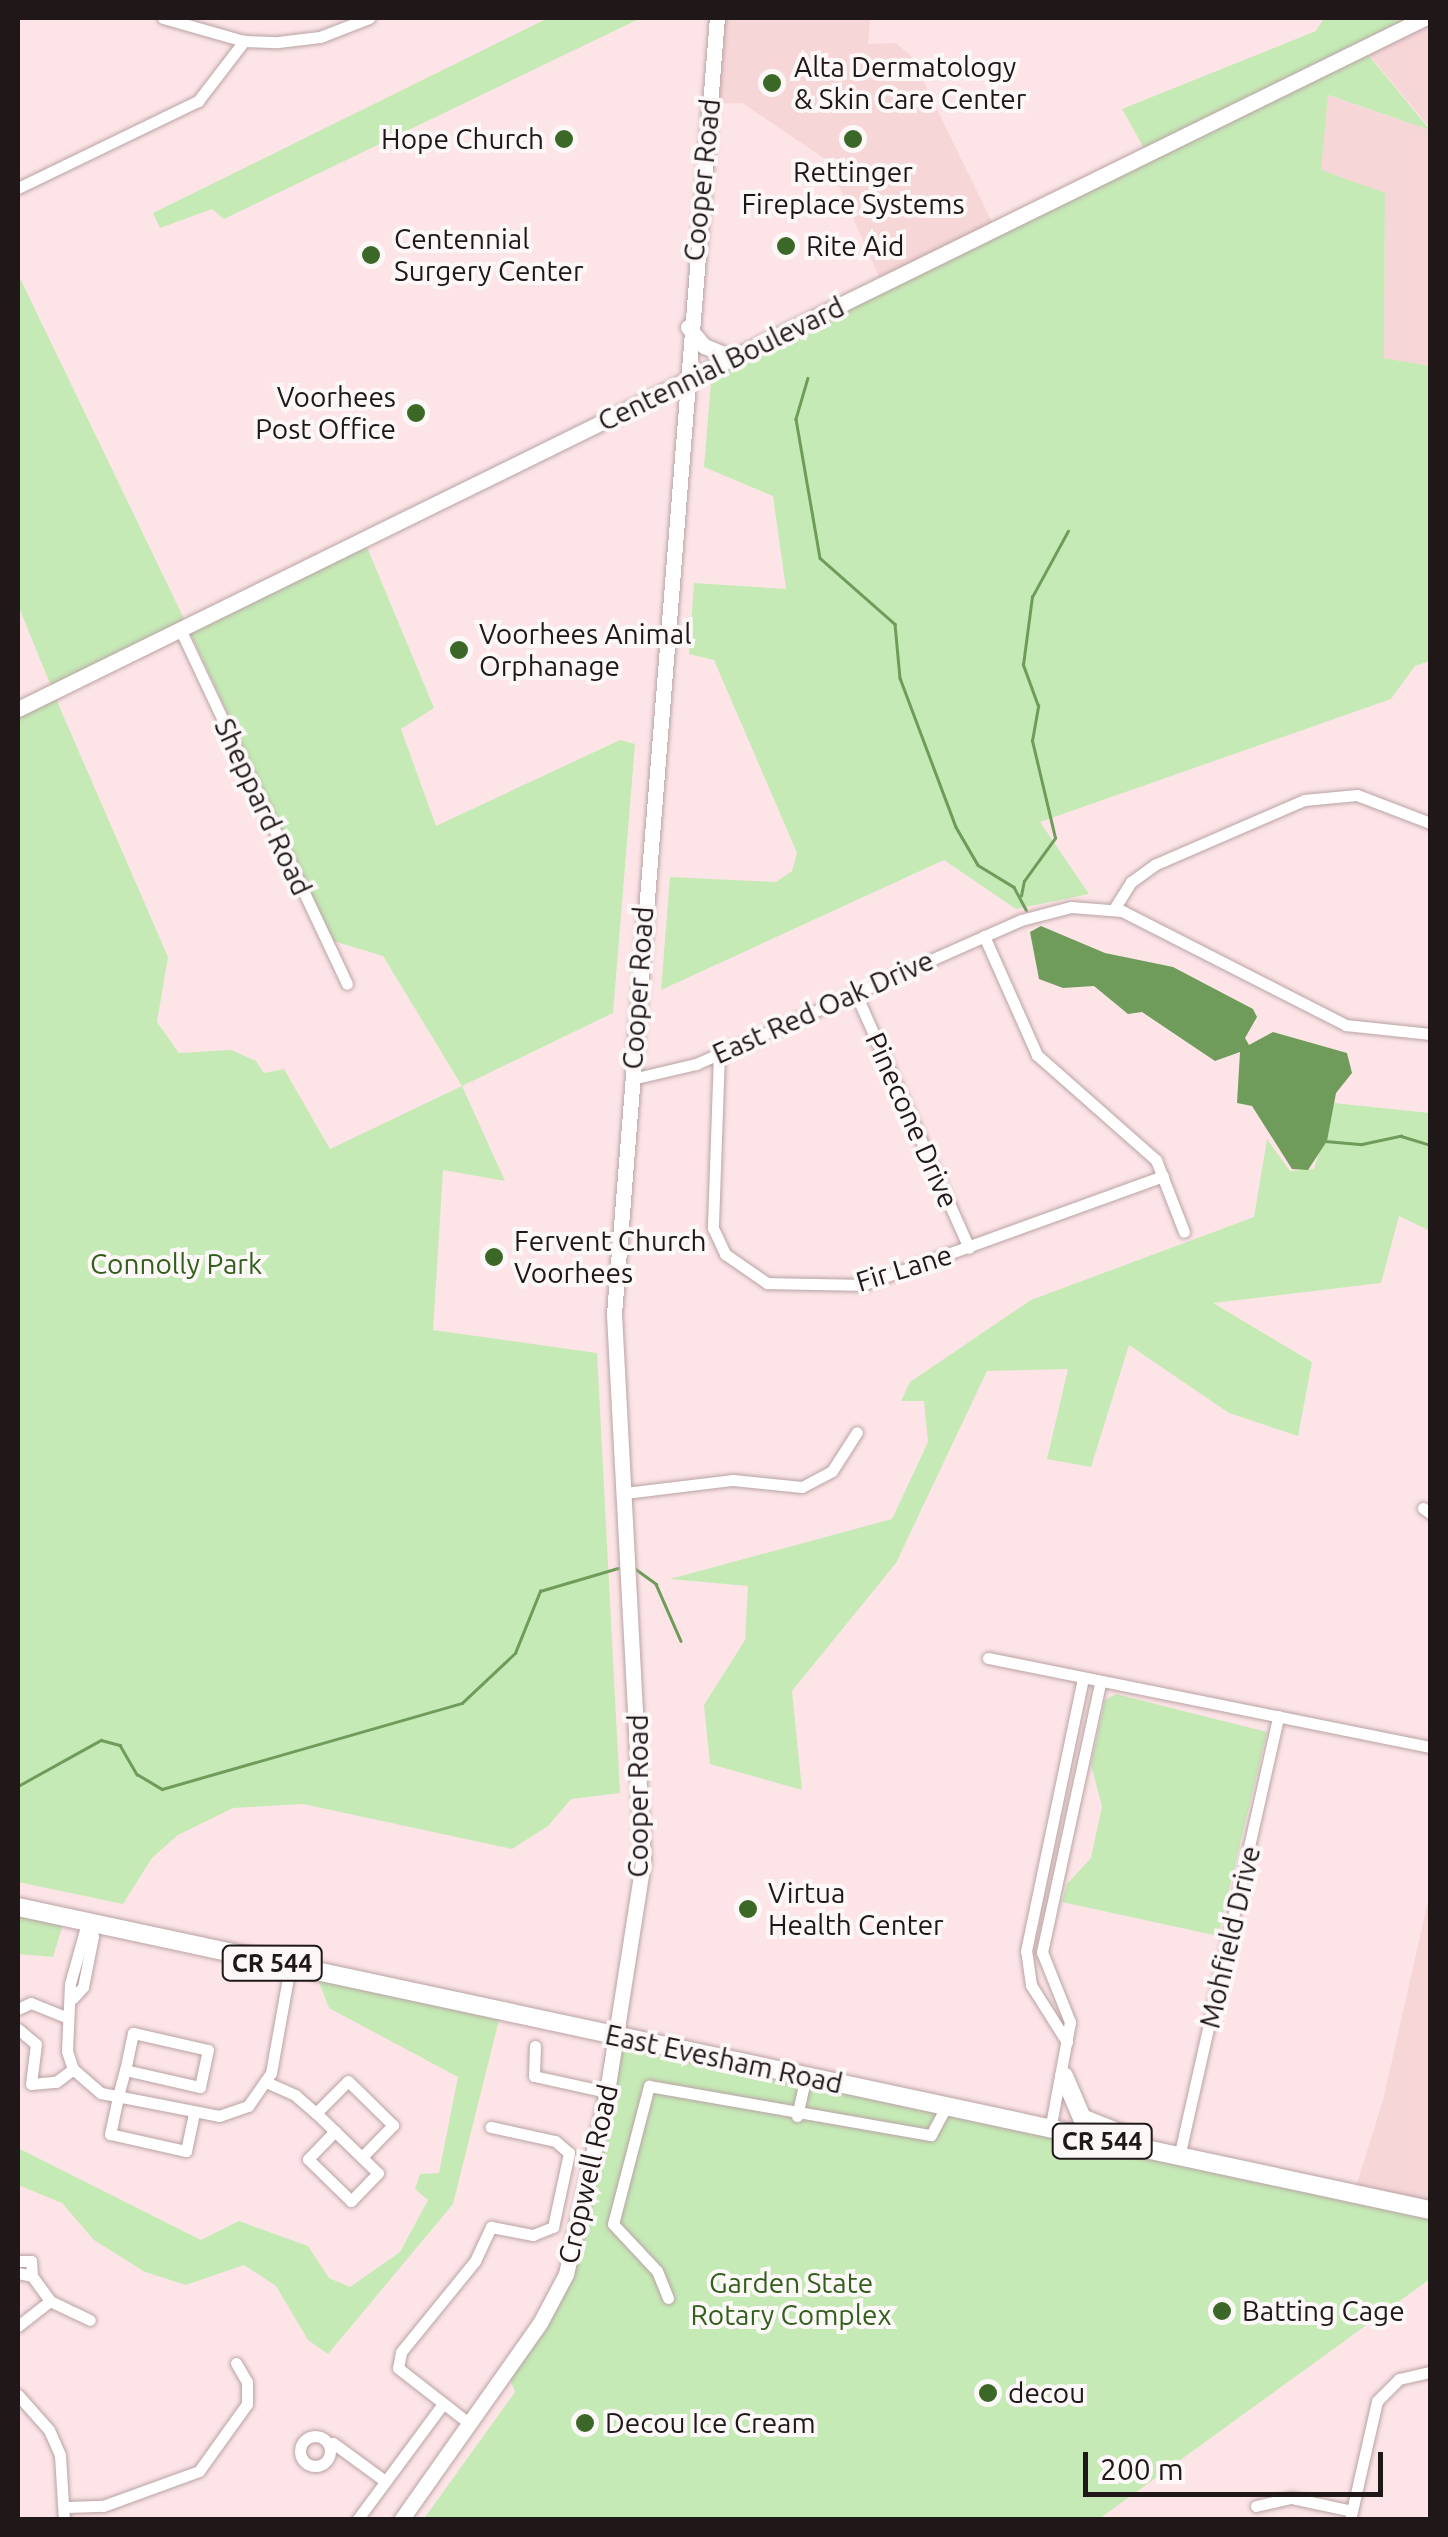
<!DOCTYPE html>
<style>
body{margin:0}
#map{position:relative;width:1448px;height:2537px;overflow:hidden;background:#fde5e7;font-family:Ubuntu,sans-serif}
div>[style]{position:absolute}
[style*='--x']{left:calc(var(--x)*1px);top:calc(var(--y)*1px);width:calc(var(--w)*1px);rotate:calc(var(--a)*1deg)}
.built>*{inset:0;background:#f7d6d8}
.green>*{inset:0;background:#c5eab6}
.water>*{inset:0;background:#6f9c5b}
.stream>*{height:2.5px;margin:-1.25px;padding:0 1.25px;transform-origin:1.25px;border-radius:1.25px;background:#6f9c5b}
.roads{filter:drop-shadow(0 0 2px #b9a3a4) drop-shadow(0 0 2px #b9a3a4)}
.street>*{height:11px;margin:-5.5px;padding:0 5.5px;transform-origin:5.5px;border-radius:5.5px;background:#fff}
.street>.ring{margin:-5.5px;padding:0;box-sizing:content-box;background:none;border:11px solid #fff;border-radius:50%}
.secondary>*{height:15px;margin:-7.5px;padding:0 7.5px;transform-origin:7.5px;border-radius:7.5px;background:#fff}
.primary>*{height:18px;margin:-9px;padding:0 9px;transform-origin:9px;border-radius:9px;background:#fff}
.dots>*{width:28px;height:28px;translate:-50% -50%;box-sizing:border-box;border:5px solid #fdf8f8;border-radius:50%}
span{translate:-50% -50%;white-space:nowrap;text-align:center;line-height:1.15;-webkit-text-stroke:8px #fdf8f8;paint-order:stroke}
.shield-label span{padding:2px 8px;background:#fdf8f8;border:2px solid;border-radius:8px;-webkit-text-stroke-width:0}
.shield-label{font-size:25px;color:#1f1718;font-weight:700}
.poi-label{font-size:28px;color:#1f1718}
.left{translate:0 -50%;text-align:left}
.right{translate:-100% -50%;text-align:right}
.street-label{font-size:28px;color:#1f1718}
.park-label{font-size:28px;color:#335f1d}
.frame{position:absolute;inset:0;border:20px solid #1f1718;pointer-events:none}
.scale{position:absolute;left:1083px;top:2452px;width:300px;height:45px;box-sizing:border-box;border:5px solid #1f1718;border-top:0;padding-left:12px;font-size:30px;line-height:35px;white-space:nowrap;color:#1f1718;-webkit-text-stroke:8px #fdf8f8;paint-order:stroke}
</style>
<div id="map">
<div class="built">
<i style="clip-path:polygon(717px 18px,870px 18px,868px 44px,896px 43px,911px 56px,996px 230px,883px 286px,828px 161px,742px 103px,710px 104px)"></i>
<i style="clip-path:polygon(1430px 20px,1430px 128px,1366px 51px)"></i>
<i style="clip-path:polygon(1327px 95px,1430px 130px,1430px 366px,1384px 358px,1385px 193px,1321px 171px)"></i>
<i style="clip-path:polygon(1430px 1892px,1430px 2210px,1354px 2193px,1383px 2100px)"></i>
</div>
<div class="green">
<i style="clip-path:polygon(548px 18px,641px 18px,224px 219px,212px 209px,160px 228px,153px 213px)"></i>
<i style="clip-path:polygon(1324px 18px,1430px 18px,1366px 52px,1430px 130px,1328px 95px,1321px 170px,1385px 193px,1384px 358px,1430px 366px,1430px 661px,1415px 666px,1391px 699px,1040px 822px,1089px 894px,1016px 909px,944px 860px,661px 990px,670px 877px,776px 882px,792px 871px,797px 853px,714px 660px,689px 654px,694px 583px,786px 589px,773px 496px,704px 467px,712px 370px,1149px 157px,1122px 109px,1316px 31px)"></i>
<i style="clip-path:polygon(evenodd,18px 274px,187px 625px,364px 540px,434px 708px,401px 729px,436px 826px,620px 740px,635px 744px,613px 1013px,462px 1086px,505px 1181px,443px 1170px,433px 1330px,597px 1353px,620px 1793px,571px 1799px,548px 1826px,512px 1849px,303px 1804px,233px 1808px,178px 1835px,152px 1858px,123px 1904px,18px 1882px,18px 709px,53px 691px,18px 605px,18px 274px,187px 626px,333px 941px,383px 956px,462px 1086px,330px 1149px,284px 1069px,264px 1073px,256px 1061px,231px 1050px,179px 1053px,157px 1022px,168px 957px,53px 692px,187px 626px)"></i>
<i style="clip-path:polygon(1334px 1103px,1430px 1113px,1430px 1231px,1399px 1216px,1381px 1283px,1213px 1303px,1312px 1362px,1298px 1436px,1229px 1413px,1129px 1345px,1091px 1467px,1047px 1459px,1068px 1369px,987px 1371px,896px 1563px,792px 1691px,802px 1790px,710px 1764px,704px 1705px,745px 1640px,748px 1586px,670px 1579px,892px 1519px,928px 1442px,924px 1401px,901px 1401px,910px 1382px,1031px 1300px,1254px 1217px,1267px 1139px,1290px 1171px,1314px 1169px)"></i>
<i style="clip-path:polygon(1116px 1694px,1267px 1732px,1218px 1936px,1062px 1902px,1067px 1884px,1091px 1858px,1102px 1806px,1091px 1765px,1105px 1700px)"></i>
<i style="clip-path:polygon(18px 1908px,65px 1918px,53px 1957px,18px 1954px)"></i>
<i style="clip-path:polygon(315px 1972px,501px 2012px,453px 2204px,328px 2354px,308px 2340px,276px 2286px,244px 2265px,186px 2285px,145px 2272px,94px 2240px,62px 2203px,18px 2185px,18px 2148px,201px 2240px,239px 2221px,308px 2246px,329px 2278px,350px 2287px,400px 2252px,428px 2200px,415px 2189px,420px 2174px,439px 2173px,458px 2077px,329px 2008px)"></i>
<i style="clip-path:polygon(617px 2036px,1430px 2210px,1430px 2279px,1099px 2519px,423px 2520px,515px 2392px,507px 2371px,564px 2278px)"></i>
</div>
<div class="water">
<i style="clip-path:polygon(1041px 926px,1105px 953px,1173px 967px,1253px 1009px,1257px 1017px,1245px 1038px,1249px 1045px,1273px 1032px,1347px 1053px,1352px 1073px,1336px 1093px,1327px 1141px,1308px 1170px,1292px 1169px,1252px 1106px,1237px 1103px,1240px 1052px,1215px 1061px,1142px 1012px,1128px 1014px,1094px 986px,1063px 988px,1039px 979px,1030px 932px)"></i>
</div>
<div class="stream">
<i style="--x:808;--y:378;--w:43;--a:106.3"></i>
<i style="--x:796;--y:419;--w:141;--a:80.2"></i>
<i style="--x:820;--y:558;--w:100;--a:41.3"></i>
<i style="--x:895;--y:624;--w:54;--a:84.7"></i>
<i style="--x:900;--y:678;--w:159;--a:69.4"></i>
<i style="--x:956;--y:827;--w:44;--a:59.9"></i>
<i style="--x:978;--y:865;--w:42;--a:31.4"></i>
<i style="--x:1014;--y:887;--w:26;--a:62"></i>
<i style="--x:1021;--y:896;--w:15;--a:-79"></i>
<i style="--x:1024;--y:881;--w:53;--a:-54.2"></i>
<i style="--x:1055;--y:838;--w:100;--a:-103.3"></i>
<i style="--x:1032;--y:741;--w:36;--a:-80"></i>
<i style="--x:1038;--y:706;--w:44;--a:-110.1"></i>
<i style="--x:1023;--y:665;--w:69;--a:-82.5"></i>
<i style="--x:1032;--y:597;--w:75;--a:-61.4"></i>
<i style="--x:1325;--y:1141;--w:37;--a:5"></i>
<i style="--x:1362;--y:1144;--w:40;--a:-12"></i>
<i style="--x:1401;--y:1136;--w:30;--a:17"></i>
<i style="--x:633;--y:1567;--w:29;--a:36"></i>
<i style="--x:656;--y:1584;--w:62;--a:66.3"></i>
<i style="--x:18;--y:1786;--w:95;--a:-29"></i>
<i style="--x:101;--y:1740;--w:20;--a:15"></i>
<i style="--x:120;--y:1745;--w:34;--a:60"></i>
<i style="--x:137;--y:1774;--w:29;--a:31"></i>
<i style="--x:162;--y:1789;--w:312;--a:-16"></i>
<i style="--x:462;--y:1703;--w:73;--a:-43.3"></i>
<i style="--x:515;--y:1653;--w:67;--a:-68"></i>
<i style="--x:540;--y:1591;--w:81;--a:-16.4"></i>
</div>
<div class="roads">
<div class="street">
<i style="--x:163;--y:18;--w:84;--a:15.9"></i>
<i style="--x:244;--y:41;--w:34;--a:2"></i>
<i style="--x:278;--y:42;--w:42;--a:-6.8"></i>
<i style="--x:320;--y:37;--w:53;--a:-21.2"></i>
<i style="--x:18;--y:188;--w:200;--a:-25.8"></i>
<i style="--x:198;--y:101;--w:76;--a:-52.5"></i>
<i style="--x:180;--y:629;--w:392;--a:64.8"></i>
<i style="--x:1114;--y:909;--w:32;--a:-58"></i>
<i style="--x:1131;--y:882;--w:29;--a:-36"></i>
<i style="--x:1154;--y:865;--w:163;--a:-23.4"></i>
<i style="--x:1304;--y:800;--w:53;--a:-5.4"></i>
<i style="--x:1357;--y:795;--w:78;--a:21"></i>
<i style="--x:984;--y:936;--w:130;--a:66"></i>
<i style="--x:1037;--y:1055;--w:159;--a:41.4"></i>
<i style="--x:1156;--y:1160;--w:77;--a:68.7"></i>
<i style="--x:855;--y:992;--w:280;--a:66"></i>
<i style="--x:719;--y:1053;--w:175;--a:92"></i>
<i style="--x:713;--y:1228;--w:29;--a:65"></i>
<i style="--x:725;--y:1254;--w:51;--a:34.6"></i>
<i style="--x:767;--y:1283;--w:95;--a:1.2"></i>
<i style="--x:862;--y:1285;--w:320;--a:-19.9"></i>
<i style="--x:632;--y:1079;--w:66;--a:-13.2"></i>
<i style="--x:696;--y:1064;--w:355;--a:-23.9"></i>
<i style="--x:1021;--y:920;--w:52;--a:-14.6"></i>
<i style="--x:1071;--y:907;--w:51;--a:4.5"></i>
<i style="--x:1122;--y:911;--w:251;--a:27"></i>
<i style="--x:1346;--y:1025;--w:84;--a:6.1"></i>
<i style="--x:625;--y:1493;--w:109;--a:-6.9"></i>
<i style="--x:733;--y:1480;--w:69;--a:5.8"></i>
<i style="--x:802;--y:1487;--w:34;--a:-28"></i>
<i style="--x:832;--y:1471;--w:46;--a:-57.3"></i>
<i style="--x:1423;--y:1508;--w:9;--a:36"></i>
<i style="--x:988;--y:1658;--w:451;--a:11.4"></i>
<i style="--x:73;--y:1998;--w:15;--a:-48"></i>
<i style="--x:83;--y:1987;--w:52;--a:-78.9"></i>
<i style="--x:93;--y:1936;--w:14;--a:-115"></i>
<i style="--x:87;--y:1923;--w:63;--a:105.6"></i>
<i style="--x:70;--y:1984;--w:67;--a:92.6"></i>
<i style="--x:67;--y:2051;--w:19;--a:72"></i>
<i style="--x:73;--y:2069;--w:37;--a:41"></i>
<i style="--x:101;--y:2093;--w:120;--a:11"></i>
<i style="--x:219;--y:2116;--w:31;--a:-19"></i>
<i style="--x:248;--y:2106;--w:40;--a:-55.1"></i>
<i style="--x:271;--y:2073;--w:109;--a:-79.9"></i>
<i style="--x:18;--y:2009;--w:14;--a:-25"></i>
<i style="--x:31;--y:2003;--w:40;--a:22"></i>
<i style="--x:18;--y:2029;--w:23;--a:40"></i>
<i style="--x:36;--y:2044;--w:40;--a:97.1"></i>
<i style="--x:31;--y:2084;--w:25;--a:-5"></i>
<i style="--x:56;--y:2082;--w:21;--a:-37"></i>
<i style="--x:1067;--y:2042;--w:67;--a:-122.3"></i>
<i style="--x:1031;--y:1985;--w:34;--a:-98"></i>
<i style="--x:1026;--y:1951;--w:278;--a:-78.2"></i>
<i style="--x:535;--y:2046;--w:30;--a:92"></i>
<i style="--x:534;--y:2076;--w:75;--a:12.4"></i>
<i style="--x:125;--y:2070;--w:77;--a:12.8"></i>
<i style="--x:200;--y:2087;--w:38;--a:-78"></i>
<i style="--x:208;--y:2050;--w:77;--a:-167.2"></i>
<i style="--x:133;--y:2033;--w:38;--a:102"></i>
<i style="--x:125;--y:2070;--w:28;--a:105"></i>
<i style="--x:118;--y:2097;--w:38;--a:102"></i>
<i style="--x:110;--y:2134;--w:78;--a:12.6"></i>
<i style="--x:186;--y:2151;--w:38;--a:-78"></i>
<i style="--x:266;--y:2082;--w:32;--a:24"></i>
<i style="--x:295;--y:2095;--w:28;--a:41"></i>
<i style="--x:316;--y:2113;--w:86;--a:44.1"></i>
<i style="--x:378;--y:2173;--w:39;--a:134"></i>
<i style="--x:351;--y:2201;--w:60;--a:-135.7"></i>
<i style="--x:308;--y:2159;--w:39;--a:-46"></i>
<i style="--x:316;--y:2113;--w:45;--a:-45"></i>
<i style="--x:348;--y:2081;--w:63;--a:44.4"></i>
<i style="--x:393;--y:2125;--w:45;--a:134.1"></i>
<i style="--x:797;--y:2116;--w:41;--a:-77.3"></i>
<i style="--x:1050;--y:2130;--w:110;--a:-79.5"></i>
<i style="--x:1070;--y:2022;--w:75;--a:-111.8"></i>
<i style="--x:1042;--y:1952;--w:275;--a:-77.8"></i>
<i style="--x:1179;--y:2157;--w:452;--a:-77.3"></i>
<i style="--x:18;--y:2261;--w:13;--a:0"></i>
<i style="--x:31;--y:2261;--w:15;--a:86"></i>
<i style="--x:32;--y:2276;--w:31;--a:54"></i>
<i style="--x:18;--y:2273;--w:14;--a:12"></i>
<i style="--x:668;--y:2298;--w:29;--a:-112"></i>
<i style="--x:657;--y:2271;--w:64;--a:-133.1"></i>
<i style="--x:613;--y:2224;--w:143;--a:-75.4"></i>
<i style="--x:649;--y:2086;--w:286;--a:9.9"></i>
<i style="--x:931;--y:2135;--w:32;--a:-62"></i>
<i style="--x:50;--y:2301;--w:44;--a:25.4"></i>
<i style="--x:18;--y:2326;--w:41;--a:-38"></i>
<i style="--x:18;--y:2395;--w:47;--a:48.5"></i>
<i style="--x:49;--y:2430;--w:27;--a:66"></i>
<i style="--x:60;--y:2455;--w:65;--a:86.5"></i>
<i style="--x:470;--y:2424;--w:91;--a:-142.1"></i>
<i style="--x:398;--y:2368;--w:16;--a:-79"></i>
<i style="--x:401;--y:2352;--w:117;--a:-50.9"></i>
<i style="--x:475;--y:2261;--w:38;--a:-65"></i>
<i style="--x:491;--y:2227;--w:43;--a:10.8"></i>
<i style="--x:533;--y:2235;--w:22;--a:-22"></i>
<i style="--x:553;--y:2227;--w:76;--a:-77.8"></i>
<i style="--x:569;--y:2153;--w:18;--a:-139"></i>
<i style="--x:555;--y:2141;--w:66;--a:-167.7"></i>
<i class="ring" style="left:300px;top:2436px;width:19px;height:19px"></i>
<i style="--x:333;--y:2443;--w:64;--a:36.2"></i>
<i style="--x:1256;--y:2506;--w:37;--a:-13"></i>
<i style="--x:1292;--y:2498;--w:61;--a:12.2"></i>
<i style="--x:67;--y:2507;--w:36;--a:-2"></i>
<i style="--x:103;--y:2506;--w:102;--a:-20"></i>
<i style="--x:199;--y:2471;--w:82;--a:-54.4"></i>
<i style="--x:247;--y:2404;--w:22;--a:-90"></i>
<i style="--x:247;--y:2382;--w:22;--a:-120"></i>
<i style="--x:357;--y:2520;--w:143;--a:-53.5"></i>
<i style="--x:1350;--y:2520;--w:122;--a:-77.2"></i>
<i style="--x:1377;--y:2401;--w:31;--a:-45"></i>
<i style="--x:1399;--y:2379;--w:32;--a:-13"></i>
</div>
<div class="secondary">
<i style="--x:688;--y:327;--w:25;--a:50"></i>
<i style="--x:704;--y:346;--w:32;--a:22"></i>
<i style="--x:18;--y:709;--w:1567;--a:-26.17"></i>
<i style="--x:401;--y:2520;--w:241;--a:-54.8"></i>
<i style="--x:540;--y:2323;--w:55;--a:-62"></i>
<i style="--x:566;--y:2274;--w:187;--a:-77.3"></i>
<i style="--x:607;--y:2092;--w:233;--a:-81.1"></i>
<i style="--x:643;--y:1862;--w:549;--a:-93.03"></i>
<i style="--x:614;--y:1314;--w:1300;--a:-85.46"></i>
</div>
<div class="primary">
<i style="--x:18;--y:1907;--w:1444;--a:12.11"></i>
<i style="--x:1064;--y:2076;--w:46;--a:66.8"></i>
<i style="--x:1082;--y:2118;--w:65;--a:21.8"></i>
</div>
</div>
<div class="dots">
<i style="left:772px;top:83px;background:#3b6826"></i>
<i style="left:564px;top:139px;background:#3b6826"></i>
<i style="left:853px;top:139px;background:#3b6826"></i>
<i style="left:786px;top:246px;background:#3b6826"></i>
<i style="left:371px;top:255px;background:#3b6826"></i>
<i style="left:416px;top:413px;background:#3b6826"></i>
<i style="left:459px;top:650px;background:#3b6826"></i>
<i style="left:494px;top:1257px;background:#3b6826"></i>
<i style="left:748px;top:1909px;background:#3b6826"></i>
<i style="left:1222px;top:2311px;background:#3b6826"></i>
<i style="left:988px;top:2393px;background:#3b6826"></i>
<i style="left:585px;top:2423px;background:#3b6826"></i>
</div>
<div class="shield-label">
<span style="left:272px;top:1963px">CR 544</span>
<span style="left:1102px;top:2141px">CR 544</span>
</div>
<div class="poi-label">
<span class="left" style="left:794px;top:83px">Alta Dermatology<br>&amp; Skin Care Center</span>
<span class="right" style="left:544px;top:139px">Hope Church</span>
<span style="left:853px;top:188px">Rettinger<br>Fireplace Systems</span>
<span class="left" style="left:394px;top:255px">Centennial<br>Surgery Center</span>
<span class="left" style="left:806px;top:246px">Rite Aid</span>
<span class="right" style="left:396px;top:413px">Voorhees<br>Post Office</span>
<span class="left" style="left:479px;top:650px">Voorhees Animal<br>Orphanage</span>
<span class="left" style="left:514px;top:1257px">Fervent Church<br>Voorhees</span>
<span class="left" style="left:768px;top:1909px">Virtua<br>Health Center</span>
<span class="left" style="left:1242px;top:2311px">Batting Cage</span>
<span class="left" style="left:1008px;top:2393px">decou</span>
<span class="left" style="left:605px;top:2423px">Decou Ice Cream</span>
</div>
<div class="street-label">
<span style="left:702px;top:180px;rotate:-84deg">Cooper Road</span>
<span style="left:721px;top:364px;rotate:-26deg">Centennial Boulevard</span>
<span style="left:263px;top:807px;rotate:65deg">Sheppard Road</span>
<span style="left:638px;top:988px;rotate:-86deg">Cooper Road</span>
<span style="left:823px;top:1007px;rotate:-24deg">East Red Oak Drive</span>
<span style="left:912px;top:1120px;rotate:66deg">Pinecone Drive</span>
<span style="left:904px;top:1268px;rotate:-17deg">Fir Lane</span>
<span style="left:638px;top:1796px;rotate:-90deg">Cooper Road</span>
<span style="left:1230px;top:1937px;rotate:-77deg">Mohfield Drive</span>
<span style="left:724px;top:2059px;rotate:12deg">East Evesham Road</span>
<span style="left:588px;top:2174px;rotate:-77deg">Cropwell Road</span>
</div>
<div class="park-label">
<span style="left:176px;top:1264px">Connolly Park</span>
<span style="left:791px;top:2299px">Garden State<br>Rotary Complex</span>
</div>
<div class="frame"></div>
<div class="scale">200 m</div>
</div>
